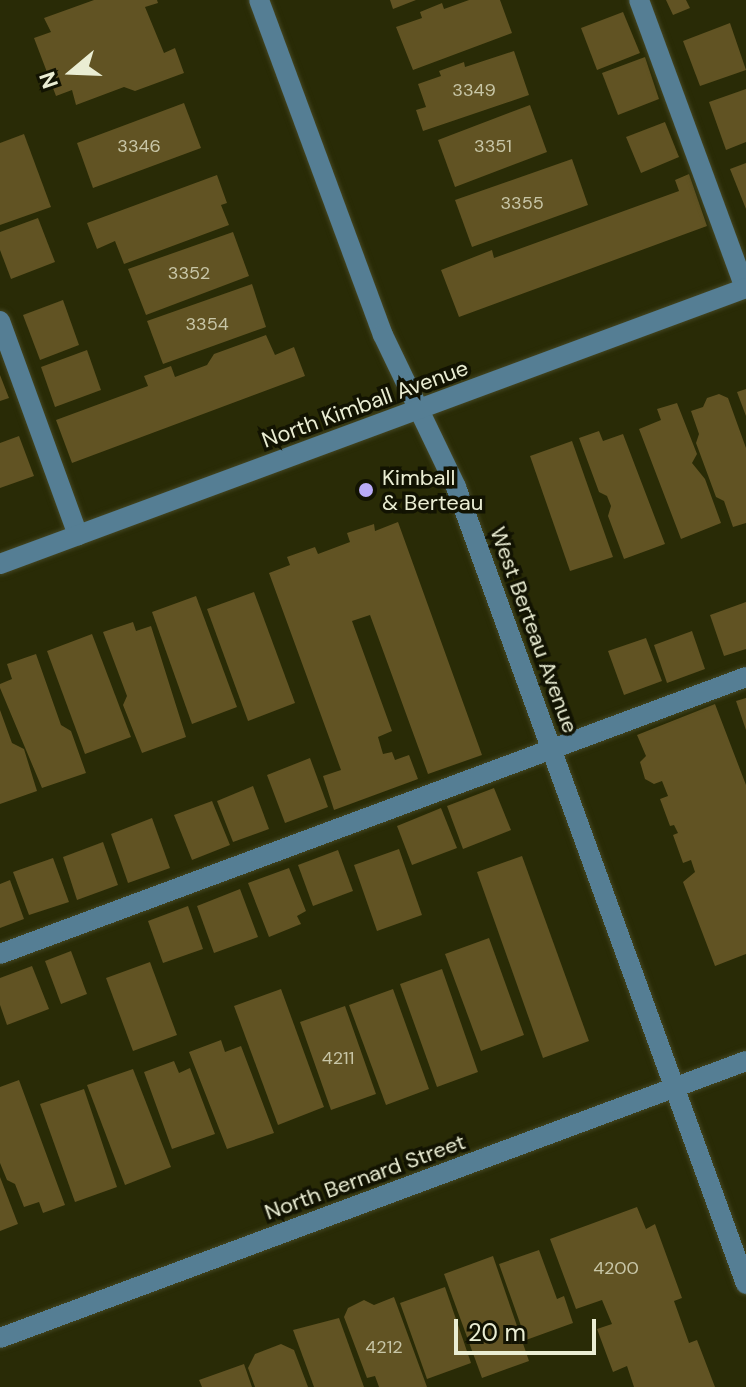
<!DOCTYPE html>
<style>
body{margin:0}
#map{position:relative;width:746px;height:1387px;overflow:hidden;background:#292b06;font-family:"DM Sans",sans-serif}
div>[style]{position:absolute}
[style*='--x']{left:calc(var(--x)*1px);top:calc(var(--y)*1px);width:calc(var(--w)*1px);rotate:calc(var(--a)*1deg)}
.building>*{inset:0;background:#615323}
.roads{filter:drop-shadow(0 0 2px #444623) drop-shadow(0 0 2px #444623)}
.minor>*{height:20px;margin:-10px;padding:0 10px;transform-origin:10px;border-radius:10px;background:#557e94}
.dots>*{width:22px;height:22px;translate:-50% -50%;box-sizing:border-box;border:4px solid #121302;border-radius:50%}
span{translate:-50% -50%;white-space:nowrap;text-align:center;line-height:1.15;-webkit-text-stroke:7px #121302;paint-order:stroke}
.number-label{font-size:18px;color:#c8c6a7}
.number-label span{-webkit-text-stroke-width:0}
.street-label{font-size:22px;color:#eaedd3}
.poi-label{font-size:22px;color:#eaedd3}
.left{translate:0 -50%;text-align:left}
.north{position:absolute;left:32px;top:32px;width:80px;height:80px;-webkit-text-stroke:6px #121302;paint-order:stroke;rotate:251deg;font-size:22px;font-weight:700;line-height:32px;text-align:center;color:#eaedd3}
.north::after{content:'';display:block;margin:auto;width:28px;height:36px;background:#eaedd3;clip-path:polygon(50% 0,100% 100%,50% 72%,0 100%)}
.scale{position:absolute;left:454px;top:1319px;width:142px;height:36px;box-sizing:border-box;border:4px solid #eaedd3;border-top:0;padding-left:10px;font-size:24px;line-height:28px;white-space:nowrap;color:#eaedd3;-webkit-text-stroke:6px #121302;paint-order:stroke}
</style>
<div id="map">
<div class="building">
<i style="clip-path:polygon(94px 0,157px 0,158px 3px,145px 7px,164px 53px,175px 48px,184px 73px,135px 91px,124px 87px,76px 105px,72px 90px,56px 96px,34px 38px,51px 32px,44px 18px)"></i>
<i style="clip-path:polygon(390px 0,416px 0,393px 9px)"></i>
<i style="clip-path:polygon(469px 0,500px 0,512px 33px,413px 70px,396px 27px,422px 18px,420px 12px,442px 3px,444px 9px)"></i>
<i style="clip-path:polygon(666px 0,686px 0,690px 8px,673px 15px)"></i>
<i style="clip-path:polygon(623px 12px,640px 53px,597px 70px,581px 28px)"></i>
<i style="clip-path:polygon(730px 23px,746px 70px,700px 86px,683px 41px)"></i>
<i style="clip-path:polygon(514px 51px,529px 95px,423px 131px,416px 110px,426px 107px,418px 84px,441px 76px,439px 71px,464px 62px,465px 67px)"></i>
<i style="clip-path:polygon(645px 57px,659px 99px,618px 115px,602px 73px)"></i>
<i style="clip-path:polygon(746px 89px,746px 142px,726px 150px,709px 102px)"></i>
<i style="clip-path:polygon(184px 103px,201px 148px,93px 188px,77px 143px)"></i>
<i style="clip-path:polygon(530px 105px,547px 152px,455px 187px,438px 140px)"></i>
<i style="clip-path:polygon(665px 122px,679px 157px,641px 173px,626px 137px)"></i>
<i style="clip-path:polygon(24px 134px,51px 207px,0 225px,0 143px)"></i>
<i style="clip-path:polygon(572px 159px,588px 205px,472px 247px,455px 200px)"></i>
<i style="clip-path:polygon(746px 163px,746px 209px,730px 169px)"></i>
<i style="clip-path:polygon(689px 174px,707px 226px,459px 317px,441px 270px,492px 250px,494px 258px,679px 191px,675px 180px)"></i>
<i style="clip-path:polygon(217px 175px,227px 203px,221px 205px,229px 225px,124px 264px,115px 241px,97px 249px,87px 223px)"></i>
<i style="clip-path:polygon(38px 218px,55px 262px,11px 279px,0 250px,0 232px)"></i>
<i style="clip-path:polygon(233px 232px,249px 276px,146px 315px,128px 269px)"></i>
<i style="clip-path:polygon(252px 284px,266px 327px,163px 364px,147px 321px)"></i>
<i style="clip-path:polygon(63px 300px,79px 345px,40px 360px,23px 315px)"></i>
<i style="clip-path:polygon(266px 335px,275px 355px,294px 347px,305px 376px,72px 463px,56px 420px,148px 386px,144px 376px,171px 366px,175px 377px,207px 365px,214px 354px)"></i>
<i style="clip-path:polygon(87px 350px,101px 390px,55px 407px,41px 367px)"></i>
<i style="clip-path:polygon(0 375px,9px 398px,0 401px)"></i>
<i style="clip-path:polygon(746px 389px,746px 416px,737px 392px)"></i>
<i style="clip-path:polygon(719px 394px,728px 398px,746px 448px,746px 523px,733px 527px,724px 501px,716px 497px,696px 443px,699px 434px,691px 411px,703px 407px,707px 398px)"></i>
<i style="clip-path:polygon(677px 403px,697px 454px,692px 463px,705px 479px,721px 523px,681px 539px,639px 429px,661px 420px,657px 409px)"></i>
<i style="clip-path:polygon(599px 431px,603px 441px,623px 434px,665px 544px,624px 559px,608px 516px,611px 506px,607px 496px,599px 492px,579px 438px)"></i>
<i style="clip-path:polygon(19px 436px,34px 476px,0 488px,0 443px)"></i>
<i style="clip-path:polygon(572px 441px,613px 557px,570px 571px,530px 456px)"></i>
<i style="clip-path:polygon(398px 522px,482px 755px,428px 774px,370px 615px,352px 621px,392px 731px,378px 737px,383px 754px,392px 752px,395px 760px,409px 755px,418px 779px,334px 810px,323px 776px,341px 770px,269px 573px,290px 565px,287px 557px,315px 547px,318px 554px,350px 542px,347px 533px,374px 524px,375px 531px)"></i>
<i style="clip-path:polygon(254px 592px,295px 703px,248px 721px,207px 609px)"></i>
<i style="clip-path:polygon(196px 596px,237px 707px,192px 724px,152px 612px)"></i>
<i style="clip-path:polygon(746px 602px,746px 649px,724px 656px,710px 615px)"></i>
<i style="clip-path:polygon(133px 622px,136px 631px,151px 626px,186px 737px,142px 753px,123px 705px,127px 696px,103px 632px)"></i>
<i style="clip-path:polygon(692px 631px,705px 669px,667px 683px,654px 645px)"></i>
<i style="clip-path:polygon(92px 634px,131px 737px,85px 754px,47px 651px)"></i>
<i style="clip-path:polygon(646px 638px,662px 681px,624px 695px,608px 651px)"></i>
<i style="clip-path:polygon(36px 654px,61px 725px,71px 731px,86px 773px,42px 788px,0 688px,0 684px,12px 679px,7px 664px)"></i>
<i style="clip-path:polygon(746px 698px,746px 730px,736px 701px)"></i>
<i style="clip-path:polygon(715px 704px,746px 785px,746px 954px,715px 966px,683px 882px,695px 872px,691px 860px,683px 863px,673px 835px,678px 833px,674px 825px,670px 826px,660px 799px,668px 796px,662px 781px,654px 784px,645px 779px,640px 762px,646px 756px,637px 735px)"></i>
<i style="clip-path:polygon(0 710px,12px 743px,24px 749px,37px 791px,0 804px)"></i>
<i style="clip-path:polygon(310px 758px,328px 807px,285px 823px,267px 775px)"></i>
<i style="clip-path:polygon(253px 786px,269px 829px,233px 842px,217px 801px)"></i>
<i style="clip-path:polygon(494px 788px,511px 830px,463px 849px,447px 806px)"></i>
<i style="clip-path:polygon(212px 801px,230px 845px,192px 860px,174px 815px)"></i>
<i style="clip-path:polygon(441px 808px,457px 848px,412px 865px,397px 826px)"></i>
<i style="clip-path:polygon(152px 818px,170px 868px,128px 883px,111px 834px)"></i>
<i style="clip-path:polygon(103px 842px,118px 885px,77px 900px,63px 857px)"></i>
<i style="clip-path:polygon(399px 849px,422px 915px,377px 931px,354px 865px)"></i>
<i style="clip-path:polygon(338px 850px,353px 891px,313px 906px,298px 865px)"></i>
<i style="clip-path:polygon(522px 856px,589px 1041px,543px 1058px,477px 872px)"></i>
<i style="clip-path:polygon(53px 858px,69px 902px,29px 915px,13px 872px)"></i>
<i style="clip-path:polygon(289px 868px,306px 911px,297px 916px,301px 924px,269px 937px,248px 883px)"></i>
<i style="clip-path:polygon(10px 880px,24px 919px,0 928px,0 884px)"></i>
<i style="clip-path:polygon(240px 889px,258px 937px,214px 953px,197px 906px)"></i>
<i style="clip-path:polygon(188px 906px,203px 949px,163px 963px,148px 921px)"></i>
<i style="clip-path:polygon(489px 938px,524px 1035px,481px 1051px,445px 954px)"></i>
<i style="clip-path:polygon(71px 951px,87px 994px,61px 1004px,45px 961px)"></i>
<i style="clip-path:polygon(150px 962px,177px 1035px,133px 1051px,106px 978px)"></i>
<i style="clip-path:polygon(32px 966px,49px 1009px,7px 1025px,0 1005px,0 978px)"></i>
<i style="clip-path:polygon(442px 969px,478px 1072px,437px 1087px,400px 984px)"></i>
<i style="clip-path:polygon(281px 989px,324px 1107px,278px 1125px,234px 1006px)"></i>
<i style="clip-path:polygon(393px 989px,429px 1089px,386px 1105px,349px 1005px)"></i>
<i style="clip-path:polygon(345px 1006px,376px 1094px,331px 1110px,300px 1022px)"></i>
<i style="clip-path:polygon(221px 1040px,225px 1052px,241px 1046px,274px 1133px,227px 1149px,189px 1052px)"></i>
<i style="clip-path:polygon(174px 1061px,179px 1073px,190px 1068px,215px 1134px,172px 1149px,144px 1072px)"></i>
<i style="clip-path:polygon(133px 1069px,171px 1167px,125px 1185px,87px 1085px)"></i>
<i style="clip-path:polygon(19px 1080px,65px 1205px,43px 1213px,39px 1202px,24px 1207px,15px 1184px,7px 1180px,0 1163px,0 1087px)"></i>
<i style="clip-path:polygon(84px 1089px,117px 1187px,75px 1202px,40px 1104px)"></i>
<i style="clip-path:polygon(0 1177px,18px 1224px,0 1231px)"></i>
<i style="clip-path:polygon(637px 1207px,646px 1229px,655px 1224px,682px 1298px,674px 1301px,689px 1343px,697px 1340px,715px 1387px,634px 1387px,627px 1366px,613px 1372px,597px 1329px,612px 1324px,602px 1300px,576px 1309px,550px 1239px)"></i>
<i style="clip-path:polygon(539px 1250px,557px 1299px,564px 1296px,573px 1323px,526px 1340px,499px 1264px)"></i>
<i style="clip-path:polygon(493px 1256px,529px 1361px,482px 1378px,444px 1274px)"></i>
<i style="clip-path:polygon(445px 1287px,471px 1363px,427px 1379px,400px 1303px)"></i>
<i style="clip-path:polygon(394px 1297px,427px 1387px,379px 1387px,375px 1376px,367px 1378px,344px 1317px,348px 1308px,364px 1300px,374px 1305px)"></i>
<i style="clip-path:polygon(339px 1318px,364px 1387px,314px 1387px,293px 1330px)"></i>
<i style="clip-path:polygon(281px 1344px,294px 1350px,308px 1387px,255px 1387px,248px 1368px,255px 1354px)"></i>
<i style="clip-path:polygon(244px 1364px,252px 1387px,202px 1387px,199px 1380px)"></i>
</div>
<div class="roads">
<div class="minor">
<i style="--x:259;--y:0;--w:357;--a:69.7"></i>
<i style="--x:383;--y:335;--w:169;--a:64.3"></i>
<i style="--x:456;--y:487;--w:848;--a:70.01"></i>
<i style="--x:639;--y:0;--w:307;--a:69.8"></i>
<i style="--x:0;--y:321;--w:228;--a:70"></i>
<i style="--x:0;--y:564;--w:795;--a:-20.3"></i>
<i style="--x:0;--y:954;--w:796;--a:-20.37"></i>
<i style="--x:0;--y:1338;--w:796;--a:-20.37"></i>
</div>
</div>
<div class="dots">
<i style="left:366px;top:490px;background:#b9abf7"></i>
</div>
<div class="number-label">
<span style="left:474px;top:90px">3349</span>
<span style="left:139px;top:146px">3346</span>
<span style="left:493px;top:146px">3351</span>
<span style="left:522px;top:203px">3355</span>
<span style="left:189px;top:273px">3352</span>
<span style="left:207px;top:324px">3354</span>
<span style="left:338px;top:1058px">4211</span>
<span style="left:616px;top:1268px">4200</span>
<span style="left:384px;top:1347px">4212</span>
</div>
<div class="street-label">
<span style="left:365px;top:404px;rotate:-20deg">North Kimball Avenue</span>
<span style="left:534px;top:630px;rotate:70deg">West Berteau Avenue</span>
<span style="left:365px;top:1177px;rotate:-20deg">North Bernard Street</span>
</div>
<div class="poi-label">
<span class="left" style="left:382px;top:490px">Kimball<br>&amp; Berteau</span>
</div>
<div class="north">N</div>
<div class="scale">20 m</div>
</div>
